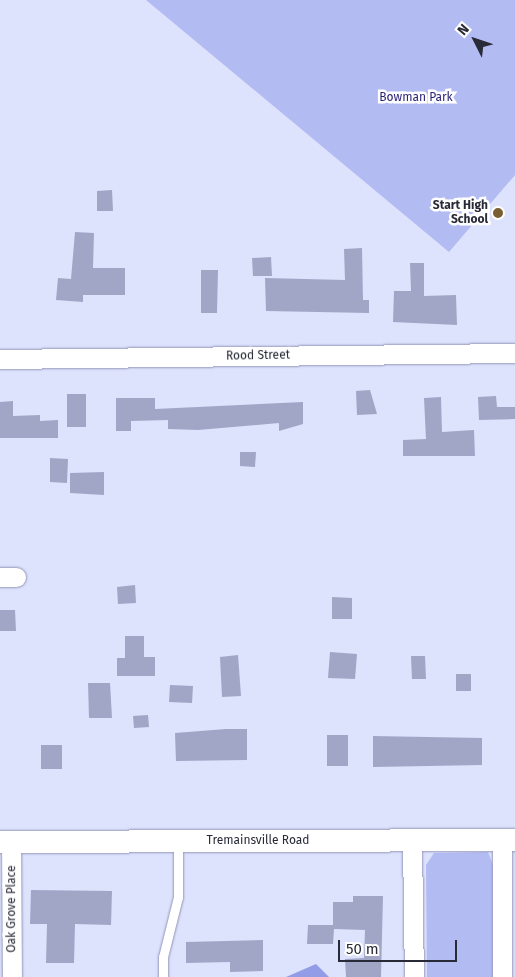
<!DOCTYPE html>
<style>
body{margin:0}
#map{position:relative;width:515px;height:977px;overflow:hidden;background:#dde2fd;font-family:"Fira Sans",sans-serif}
div>[style]{position:absolute}
[style*='--x']{left:calc(var(--x)*1px);top:calc(var(--y)*1px);width:calc(var(--w)*1px);rotate:calc(var(--a)*1deg)}
.green>*{inset:0;background:#b3bbf3}
.forest>*{inset:0;background:#939ce6}
.building>*{inset:0;background:#a1a6c6}
.roads{filter:drop-shadow(0 0 1px #9297b7) drop-shadow(0 0 1px #9297b7)}
.service>*{height:9px;margin:-4.5px;padding:0 4.5px;transform-origin:4.5px;border-radius:4.5px;background:#fff}
.minor>*{height:19px;margin:-9.5px;padding:0 9.5px;transform-origin:9.5px;border-radius:9.5px;background:#fff}
.tertiary>*{height:22px;margin:-11px;padding:0 11px;transform-origin:11px;border-radius:11px;background:#fff}
.dots>*{width:14px;height:14px;translate:-50% -50%;box-sizing:border-box;border:2px solid #fff;border-radius:50%}
span{translate:-50% -50%;white-space:nowrap;text-align:center;line-height:1.15;-webkit-text-stroke:5px #fff;paint-order:stroke}
.park-label{font-size:12px;color:#261f74}
.poi-label{font-size:12px;color:#282a37;font-weight:700}
.right{translate:-100% -50%;text-align:right}
.street-label{font-size:12px;color:#282a37}
.north{position:absolute;left:450px;top:15px;width:50px;height:50px;-webkit-text-stroke:4px #fff;paint-order:stroke;rotate:311deg;font-size:14px;font-weight:700;line-height:20px;text-align:center;color:#282a37}
.north::after{content:'';display:block;margin:auto;width:18px;height:22px;background:#282a37;clip-path:polygon(50% 0,100% 100%,50% 72%,0 100%)}
.scale{position:absolute;left:338px;top:940px;width:119px;height:22px;box-sizing:border-box;border:2px solid #282a37;border-top:0;padding-left:6px;font-size:15px;line-height:18px;white-space:nowrap;color:#282a37;-webkit-text-stroke:4px #fff;paint-order:stroke}
</style>
<div id="map">
<div class="green">
<i style="clip-path:polygon(146px 0,515px 0,515px 175px,449px 252px)"></i>
<i style="clip-path:polygon(488px 852px,493px 865px,493px 977px,427px 977px,426px 865px,434px 853px)"></i>
</div>
<div class="forest">
<i style="clip-path:polygon(316px 964px,329px 977px,286px 977px)"></i>
</div>
<div class="building">
<i style="clip-path:polygon(112px 190px,113px 211px,97px 211px,97px 191px)"></i>
<i style="clip-path:polygon(75px 232px,94px 233px,93px 268px,125px 268px,125px 295px,83px 295px,83px 302px,56px 300px,58px 278px,71px 279px)"></i>
<i style="clip-path:polygon(362px 248px,363px 300px,369px 300px,369px 313px,266px 311px,265px 278px,345px 280px,344px 249px)"></i>
<i style="clip-path:polygon(271px 257px,272px 276px,253px 276px,252px 258px)"></i>
<i style="clip-path:polygon(410px 263px,424px 263px,424px 296px,456px 295px,457px 325px,393px 322px,394px 291px,411px 291px)"></i>
<i style="clip-path:polygon(201px 270px,218px 270px,217px 313px,201px 313px)"></i>
<i style="clip-path:polygon(370px 390px,377px 414px,357px 415px,356px 391px)"></i>
<i style="clip-path:polygon(67px 394px,86px 394px,86px 427px,67px 427px)"></i>
<i style="clip-path:polygon(496px 396px,497px 407px,515px 407px,515px 419px,479px 420px,478px 397px)"></i>
<i style="clip-path:polygon(441px 397px,442px 432px,474px 430px,475px 456px,403px 456px,403px 440px,426px 439px,424px 398px)"></i>
<i style="clip-path:polygon(116px 398px,155px 398px,155px 409px,303px 402px,303px 424px,279px 431px,279px 423px,198px 430px,168px 429px,168px 420px,131px 421px,131px 431px,116px 431px)"></i>
<i style="clip-path:polygon(13px 401px,13px 416px,40px 415px,40px 421px,58px 420px,58px 438px,0 438px,0 402px)"></i>
<i style="clip-path:polygon(240px 452px,256px 452px,255px 467px,240px 466px)"></i>
<i style="clip-path:polygon(50px 458px,68px 459px,67px 483px,50px 482px)"></i>
<i style="clip-path:polygon(104px 472px,104px 495px,70px 493px,70px 473px)"></i>
<i style="clip-path:polygon(135px 585px,136px 603px,118px 604px,117px 587px)"></i>
<i style="clip-path:polygon(332px 597px,352px 598px,352px 619px,332px 619px)"></i>
<i style="clip-path:polygon(0 610px,15px 610px,16px 631px,0 631px)"></i>
<i style="clip-path:polygon(125px 636px,144px 636px,144px 657px,155px 657px,155px 676px,117px 676px,117px 658px,125px 658px)"></i>
<i style="clip-path:polygon(330px 652px,357px 654px,355px 679px,328px 678px)"></i>
<i style="clip-path:polygon(238px 655px,241px 696px,222px 697px,220px 657px)"></i>
<i style="clip-path:polygon(411px 656px,425px 656px,426px 679px,412px 679px)"></i>
<i style="clip-path:polygon(456px 674px,471px 674px,471px 691px,456px 691px)"></i>
<i style="clip-path:polygon(88px 683px,110px 683px,112px 718px,89px 718px)"></i>
<i style="clip-path:polygon(170px 685px,193px 686px,192px 703px,169px 702px)"></i>
<i style="clip-path:polygon(148px 715px,149px 727px,134px 728px,133px 716px)"></i>
<i style="clip-path:polygon(226px 729px,247px 729px,247px 760px,176px 761px,175px 733px)"></i>
<i style="clip-path:polygon(327px 735px,348px 735px,348px 766px,327px 766px)"></i>
<i style="clip-path:polygon(373px 736px,482px 738px,482px 765px,373px 767px)"></i>
<i style="clip-path:polygon(41px 745px,62px 745px,62px 769px,41px 769px)"></i>
<i style="clip-path:polygon(31px 890px,112px 891px,111px 925px,75px 924px,74px 963px,46px 963px,47px 924px,30px 924px)"></i>
<i style="clip-path:polygon(353px 896px,383px 896px,381px 977px,346px 977px,345px 959px,364px 958px,365px 930px,334px 929px,333px 944px,307px 944px,308px 925px,333px 925px,333px 902px,353px 902px)"></i>
<i style="clip-path:polygon(263px 940px,263px 971px,230px 972px,230px 962px,186px 963px,186px 942px)"></i>
</div>
<div class="roads">
<div class="service">
<i style="--x:163;--y:977;--w:20;--a:-90"></i>
<i style="--x:163;--y:957;--w:62;--a:-76"></i>
<i style="--x:178;--y:897;--w:56;--a:-90"></i>
</div>
<div class="minor">
<i style="--x:0;--y:359;--w:515;--a:-0.67"></i>
<i style="--x:0;--y:577;--w:16;--a:0"></i>
<i style="--x:412;--y:840;--w:137;--a:89.2"></i>
<i style="--x:502;--y:840;--w:137;--a:90"></i>
<i style="--x:11;--y:842;--w:135;--a:89.6"></i>
</div>
<div class="tertiary">
<i style="--x:0;--y:842;--w:515;--a:-0.22"></i>
</div>
</div>
<div class="dots">
<i style="left:498px;top:213px;background:#795f31"></i>
</div>
<div class="park-label">
<span style="left:416px;top:98px">Bowman Park</span>
</div>
<div class="poi-label">
<span class="right" style="left:488px;top:213px">Start High<br>School</span>
</div>
<div class="street-label">
<span style="left:258px;top:356px;rotate:-1deg">Rood Street</span>
<span style="left:258px;top:841px">Tremainsville Road</span>
<span style="left:12px;top:909px;rotate:-90deg">Oak Grove Place</span>
</div>
<div class="north">N</div>
<div class="scale">50 m</div>
</div>
